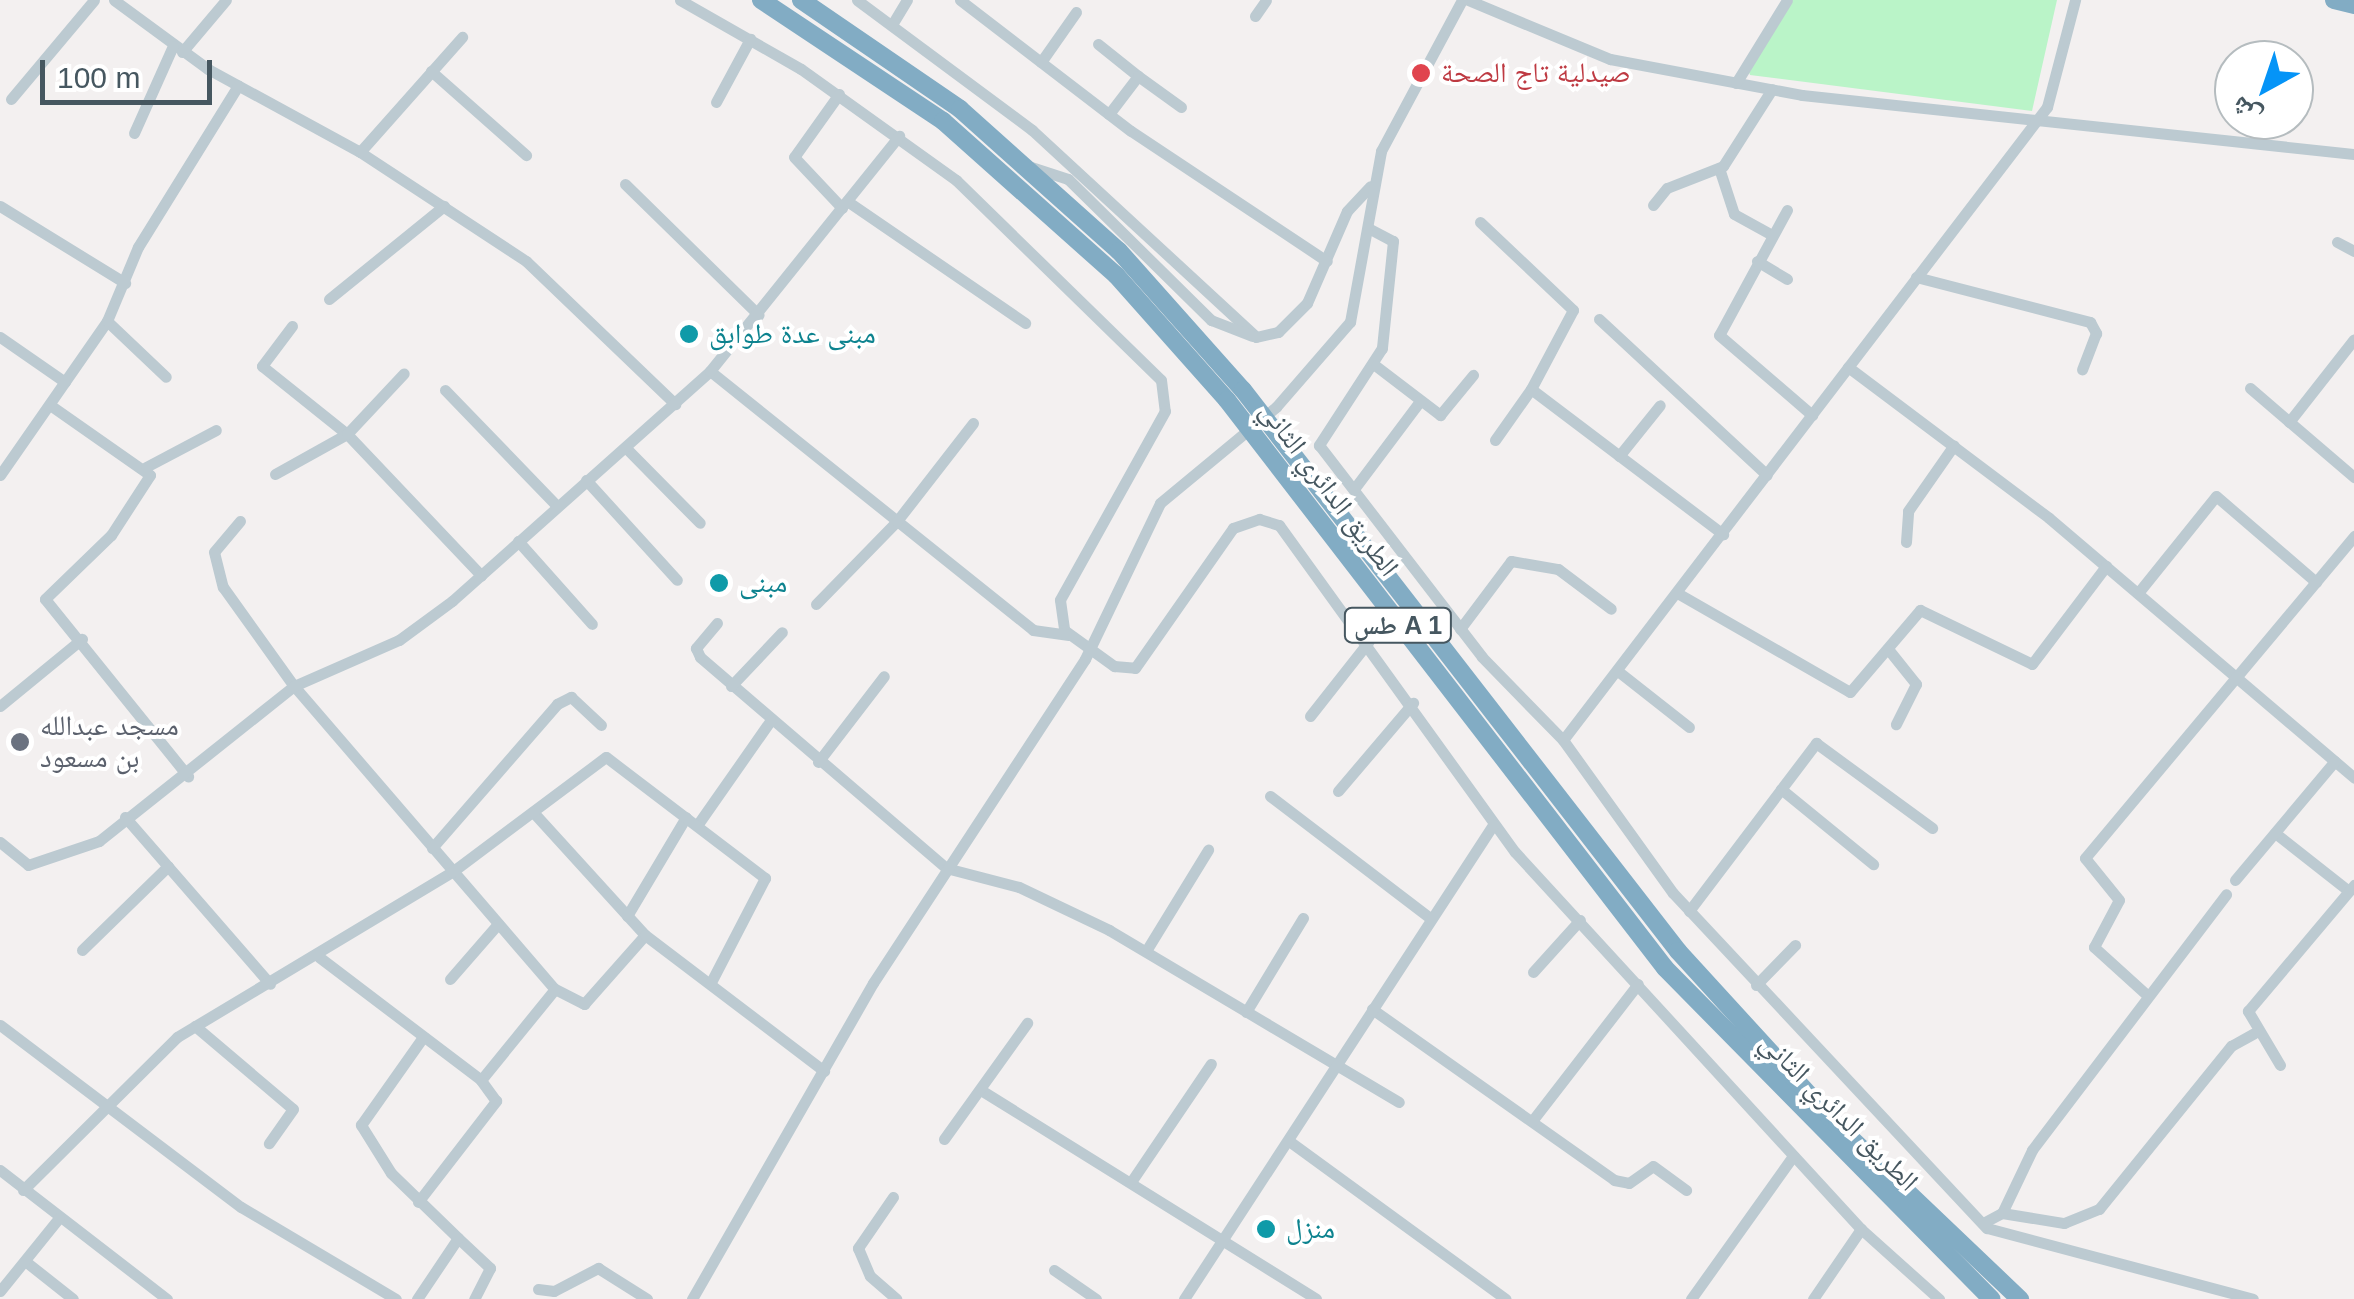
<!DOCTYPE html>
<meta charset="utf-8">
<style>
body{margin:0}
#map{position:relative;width:2354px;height:1299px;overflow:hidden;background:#f3f0f0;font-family:Arial,"Noto Naskh Arabic",sans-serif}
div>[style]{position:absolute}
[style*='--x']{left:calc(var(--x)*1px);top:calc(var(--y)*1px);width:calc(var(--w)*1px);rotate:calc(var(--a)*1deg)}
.green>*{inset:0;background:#baf4c8}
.minor>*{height:11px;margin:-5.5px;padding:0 5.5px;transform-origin:5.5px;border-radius:5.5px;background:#bccad1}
.highway>*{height:18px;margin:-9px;padding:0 9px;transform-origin:9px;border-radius:9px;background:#82acc4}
.dots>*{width:28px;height:28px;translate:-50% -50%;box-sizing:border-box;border:5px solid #fff;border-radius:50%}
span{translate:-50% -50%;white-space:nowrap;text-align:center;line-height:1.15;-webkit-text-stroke:8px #fff;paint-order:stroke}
.shield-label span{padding:2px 8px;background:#fff;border:2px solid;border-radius:8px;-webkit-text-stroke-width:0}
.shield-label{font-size:25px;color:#465760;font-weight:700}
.health-label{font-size:28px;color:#be3a42}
.left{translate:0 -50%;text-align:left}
.culture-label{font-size:28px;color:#0d838f}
.street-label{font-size:28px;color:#465760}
.worship-label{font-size:28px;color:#5b616d}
.north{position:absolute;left:2214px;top:40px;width:100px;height:100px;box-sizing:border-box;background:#fff;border:2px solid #b5bcbf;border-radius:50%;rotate:220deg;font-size:28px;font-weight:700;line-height:40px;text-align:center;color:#465760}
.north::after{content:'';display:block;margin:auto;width:35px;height:45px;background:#0594f7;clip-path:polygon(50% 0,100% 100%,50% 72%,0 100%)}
.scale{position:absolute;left:40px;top:60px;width:172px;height:45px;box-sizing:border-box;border:5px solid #465760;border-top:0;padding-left:12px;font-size:30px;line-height:35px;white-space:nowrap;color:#465760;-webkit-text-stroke:8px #fff;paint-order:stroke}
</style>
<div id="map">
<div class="green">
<i style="clip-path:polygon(1792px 0,2057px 0,2032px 111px,1750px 75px,1747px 66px)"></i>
</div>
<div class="minor">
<i style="--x:114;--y:0;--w:117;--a:36.3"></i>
<i style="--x:208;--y:69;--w:173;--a:28.6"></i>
<i style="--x:360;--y:152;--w:199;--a:33.3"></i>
<i style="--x:526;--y:261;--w:207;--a:43.8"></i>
<i style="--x:680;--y:0;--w:139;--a:29.7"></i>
<i style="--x:801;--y:69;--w:191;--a:35.6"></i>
<i style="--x:956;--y:180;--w:286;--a:44.3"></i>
<i style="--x:1161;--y:380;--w:31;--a:83"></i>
<i style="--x:1165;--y:411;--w:216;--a:119.1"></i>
<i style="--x:1060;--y:600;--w:30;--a:82"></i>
<i style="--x:1064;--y:630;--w:62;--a:35.8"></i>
<i style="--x:1114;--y:666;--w:21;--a:5"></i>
<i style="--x:1135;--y:668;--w:171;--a:-55"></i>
<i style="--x:1233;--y:528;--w:28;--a:-19"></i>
<i style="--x:1259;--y:519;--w:21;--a:17"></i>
<i style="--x:1279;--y:525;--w:403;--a:54.2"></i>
<i style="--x:1515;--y:852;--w:512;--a:47.46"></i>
<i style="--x:1861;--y:1229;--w:105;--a:41.9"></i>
<i style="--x:857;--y:0;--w:218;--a:36.6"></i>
<i style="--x:1032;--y:130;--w:305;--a:42.7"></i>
<i style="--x:1256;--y:337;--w:23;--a:-13"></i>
<i style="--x:1278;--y:332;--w:41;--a:-45"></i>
<i style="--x:1307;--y:303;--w:100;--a:-66.5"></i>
<i style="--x:1347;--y:211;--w:34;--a:-47"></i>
<i style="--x:960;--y:0;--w:215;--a:37.5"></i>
<i style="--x:1131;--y:131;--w:235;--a:33.6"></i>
<i style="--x:1468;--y:0;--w:154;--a:22.6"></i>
<i style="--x:1610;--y:59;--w:195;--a:10.6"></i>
<i style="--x:1802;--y:95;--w:555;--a:6.1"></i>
<i style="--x:1255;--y:16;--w:19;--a:-55"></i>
<i style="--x:893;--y:23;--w:27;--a:-59"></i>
<i style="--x:1098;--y:44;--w:51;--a:38.7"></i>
<i style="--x:1138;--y:76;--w:48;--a:127.3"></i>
<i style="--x:182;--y:52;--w:68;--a:-49.8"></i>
<i style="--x:1041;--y:62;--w:61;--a:-55"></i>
<i style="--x:431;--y:71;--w:127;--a:41.5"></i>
<i style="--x:1138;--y:76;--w:53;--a:35.8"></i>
<i style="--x:1736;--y:83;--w:97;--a:-58.4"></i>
<i style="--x:839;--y:94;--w:77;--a:125.5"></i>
<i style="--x:794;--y:157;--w:70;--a:46.7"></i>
<i style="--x:11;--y:99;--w:129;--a:-50"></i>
<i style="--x:716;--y:102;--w:72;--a:-61.6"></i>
<i style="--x:134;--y:133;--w:95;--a:-65.9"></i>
<i style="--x:360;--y:152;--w:154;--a:-48.4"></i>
<i style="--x:1028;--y:166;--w:42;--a:18"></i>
<i style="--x:1068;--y:179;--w:201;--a:44.6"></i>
<i style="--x:1211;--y:320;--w:44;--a:21.3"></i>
<i style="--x:1719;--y:168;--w:48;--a:71.9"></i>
<i style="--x:1734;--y:214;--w:43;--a:28.9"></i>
<i style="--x:625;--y:184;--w:187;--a:44.4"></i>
<i style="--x:847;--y:201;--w:216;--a:34.4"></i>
<i style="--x:1653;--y:205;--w:22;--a:-51"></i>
<i style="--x:1667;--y:188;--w:60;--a:-21.4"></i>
<i style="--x:1723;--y:166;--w:91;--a:-57.5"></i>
<i style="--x:0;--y:206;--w:147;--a:31.6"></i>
<i style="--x:1787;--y:210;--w:142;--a:118.5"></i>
<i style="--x:1719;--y:335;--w:123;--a:40.7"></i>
<i style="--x:1480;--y:222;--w:128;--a:43.4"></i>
<i style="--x:1573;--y:310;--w:89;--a:118"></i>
<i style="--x:1370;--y:229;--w:26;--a:28"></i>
<i style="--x:1393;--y:241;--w:108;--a:95.9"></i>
<i style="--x:1382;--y:348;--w:116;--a:123"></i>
<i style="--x:1319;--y:445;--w:267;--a:52.4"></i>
<i style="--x:1482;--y:657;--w:116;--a:45.7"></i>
<i style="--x:1563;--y:740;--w:188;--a:54.3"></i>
<i style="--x:1673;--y:893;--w:459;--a:46.9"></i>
<i style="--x:1987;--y:1228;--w:275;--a:14.9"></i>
<i style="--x:2337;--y:242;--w:19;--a:28"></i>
<i style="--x:1757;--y:261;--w:35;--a:31"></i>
<i style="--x:1916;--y:277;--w:180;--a:14.5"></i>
<i style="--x:2090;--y:322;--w:13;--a:61"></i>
<i style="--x:2096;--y:333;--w:39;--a:111"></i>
<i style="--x:329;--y:299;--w:148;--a:-39"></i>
<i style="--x:1599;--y:319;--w:229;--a:42.9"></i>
<i style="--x:107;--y:321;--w:81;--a:43.5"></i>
<i style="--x:292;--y:326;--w:50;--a:126.9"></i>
<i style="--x:262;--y:366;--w:109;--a:38.7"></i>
<i style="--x:347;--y:434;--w:195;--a:46.5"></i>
<i style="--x:0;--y:337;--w:79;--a:34.7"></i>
<i style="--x:1376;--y:366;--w:81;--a:37.4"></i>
<i style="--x:1440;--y:415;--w:52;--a:-50.5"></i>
<i style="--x:1848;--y:367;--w:251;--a:36.9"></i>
<i style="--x:2049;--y:518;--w:401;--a:40.4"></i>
<i style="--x:710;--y:371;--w:414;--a:38.7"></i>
<i style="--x:1033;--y:630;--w:36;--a:8"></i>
<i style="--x:2250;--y:388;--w:137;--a:40.6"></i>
<i style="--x:445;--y:390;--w:161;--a:46"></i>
<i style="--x:50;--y:405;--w:122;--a:35"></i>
<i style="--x:150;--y:475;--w:72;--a:123"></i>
<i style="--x:111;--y:535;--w:92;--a:135.9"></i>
<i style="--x:45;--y:599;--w:228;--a:51.1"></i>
<i style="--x:2289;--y:422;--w:105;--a:-51.9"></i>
<i style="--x:1495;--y:440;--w:62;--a:-54.8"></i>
<i style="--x:1531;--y:389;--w:241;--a:37.1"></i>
<i style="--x:626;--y:448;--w:105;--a:45.4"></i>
<i style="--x:1619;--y:456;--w:65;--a:-51.2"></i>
<i style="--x:146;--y:467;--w:79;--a:-27.9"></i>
<i style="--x:275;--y:474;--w:82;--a:-29.1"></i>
<i style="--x:347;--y:434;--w:83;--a:-46.9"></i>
<i style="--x:0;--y:475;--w:188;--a:-55.2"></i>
<i style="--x:107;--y:321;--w:80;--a:-67.3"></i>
<i style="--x:138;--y:247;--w:190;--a:-58.2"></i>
<i style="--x:586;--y:480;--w:135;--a:47.7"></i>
<i style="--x:1354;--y:489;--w:110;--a:-53.1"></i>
<i style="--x:240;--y:521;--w:40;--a:130"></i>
<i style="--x:214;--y:552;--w:36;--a:76"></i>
<i style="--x:223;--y:587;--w:122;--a:54.4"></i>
<i style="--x:294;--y:686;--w:400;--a:49.3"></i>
<i style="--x:555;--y:989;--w:33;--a:27"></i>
<i style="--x:584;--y:1004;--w:92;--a:-48.5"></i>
<i style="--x:518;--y:541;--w:111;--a:48.3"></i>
<i style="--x:1906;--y:542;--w:31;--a:-86"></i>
<i style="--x:1908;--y:511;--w:80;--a:-55.1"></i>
<i style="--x:2138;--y:593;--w:124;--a:-51.2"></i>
<i style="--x:2216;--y:496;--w:132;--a:40.7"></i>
<i style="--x:1679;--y:594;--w:197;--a:29.8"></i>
<i style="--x:1850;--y:692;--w:108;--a:-49.5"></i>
<i style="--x:1920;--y:610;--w:124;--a:25.7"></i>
<i style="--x:2032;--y:664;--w:123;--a:-52.9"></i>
<i style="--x:816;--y:604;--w:116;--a:-45.7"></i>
<i style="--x:897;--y:521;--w:124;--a:-52.2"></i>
<i style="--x:717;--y:623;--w:33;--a:130"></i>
<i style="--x:696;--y:648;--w:10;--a:66"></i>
<i style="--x:700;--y:657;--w:324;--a:40.6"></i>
<i style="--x:946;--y:868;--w:75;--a:14.6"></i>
<i style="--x:1019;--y:887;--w:100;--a:25.5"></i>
<i style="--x:1109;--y:930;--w:337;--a:30.7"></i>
<i style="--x:1460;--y:629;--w:85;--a:-53.1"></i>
<i style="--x:1511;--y:561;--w:48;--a:9.7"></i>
<i style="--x:1558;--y:569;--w:66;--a:37"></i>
<i style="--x:1888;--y:649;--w:45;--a:51.3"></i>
<i style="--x:1916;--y:684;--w:45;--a:116.6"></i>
<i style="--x:1619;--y:672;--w:89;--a:38.2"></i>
<i style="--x:731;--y:686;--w:74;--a:-46.6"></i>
<i style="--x:0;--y:706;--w:106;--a:-39.3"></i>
<i style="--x:1310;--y:716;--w:95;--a:-51.8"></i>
<i style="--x:1563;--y:740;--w:797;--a:-52.6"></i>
<i style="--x:2047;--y:107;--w:111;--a:-75.3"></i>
<i style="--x:818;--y:762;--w:108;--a:-52.5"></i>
<i style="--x:1781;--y:789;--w:119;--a:39.2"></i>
<i style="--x:1338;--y:791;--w:116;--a:-49.6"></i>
<i style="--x:1270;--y:796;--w:201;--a:37.3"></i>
<i style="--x:533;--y:812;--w:166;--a:47.7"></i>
<i style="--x:645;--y:935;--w:225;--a:37.2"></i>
<i style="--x:125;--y:817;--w:221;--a:49"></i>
<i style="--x:698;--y:824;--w:126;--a:-55"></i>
<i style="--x:2275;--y:833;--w:89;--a:38.2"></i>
<i style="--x:0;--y:842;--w:36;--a:39"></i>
<i style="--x:28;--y:865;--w:75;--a:-18.7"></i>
<i style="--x:99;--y:841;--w:249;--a:-38.5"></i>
<i style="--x:294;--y:686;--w:115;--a:-23.7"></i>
<i style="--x:399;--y:640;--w:66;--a:-36.3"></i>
<i style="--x:452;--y:601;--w:346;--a:-41.7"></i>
<i style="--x:710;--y:371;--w:302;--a:-51.2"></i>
<i style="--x:432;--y:848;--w:191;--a:-49"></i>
<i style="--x:557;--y:704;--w:16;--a:-27"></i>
<i style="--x:571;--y:697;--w:41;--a:43"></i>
<i style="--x:2235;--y:880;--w:155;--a:-50"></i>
<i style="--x:1689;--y:911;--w:211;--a:-52.9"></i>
<i style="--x:1816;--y:743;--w:144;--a:36.2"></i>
<i style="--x:627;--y:916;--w:115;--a:-59.2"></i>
<i style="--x:82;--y:950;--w:120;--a:-44.3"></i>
<i style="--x:1146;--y:951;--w:119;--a:-58.5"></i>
<i style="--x:319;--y:957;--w:203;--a:37.2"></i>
<i style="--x:481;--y:1080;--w:117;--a:-50.9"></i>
<i style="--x:1533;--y:972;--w:70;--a:-47.9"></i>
<i style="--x:450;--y:979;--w:73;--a:-48.9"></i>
<i style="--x:1756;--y:985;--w:56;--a:-45.7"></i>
<i style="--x:2148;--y:996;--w:73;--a:-137.8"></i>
<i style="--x:2094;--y:947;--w:53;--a:-62"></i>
<i style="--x:2119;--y:900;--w:54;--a:-129"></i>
<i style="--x:2085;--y:858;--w:420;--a:-50.1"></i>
<i style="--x:1372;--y:1009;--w:296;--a:35.2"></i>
<i style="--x:1614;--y:1180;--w:15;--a:11"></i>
<i style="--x:1629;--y:1183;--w:29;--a:-35"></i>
<i style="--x:1653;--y:1166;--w:41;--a:36"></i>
<i style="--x:1246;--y:1012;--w:110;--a:-58.8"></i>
<i style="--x:0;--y:1025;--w:302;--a:37.1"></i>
<i style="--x:241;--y:1207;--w:180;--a:30.7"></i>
<i style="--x:195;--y:1026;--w:128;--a:40.3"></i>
<i style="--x:293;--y:1109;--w:42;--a:125.2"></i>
<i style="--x:2280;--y:1065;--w:63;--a:-120.7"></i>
<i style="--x:2248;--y:1011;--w:165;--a:-49.9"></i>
<i style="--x:984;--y:1092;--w:391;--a:31.9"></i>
<i style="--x:1532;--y:1121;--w:173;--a:-52.3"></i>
<i style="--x:944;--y:1139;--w:143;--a:-54.4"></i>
<i style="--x:1289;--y:1141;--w:268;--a:36.1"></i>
<i style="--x:0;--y:1170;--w:211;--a:37.7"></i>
<i style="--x:1133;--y:1179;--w:139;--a:-55.9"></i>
<i style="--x:23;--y:1190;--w:217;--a:-44.8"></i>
<i style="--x:177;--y:1037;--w:321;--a:-31"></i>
<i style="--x:452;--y:872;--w:192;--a:-36.8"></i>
<i style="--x:606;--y:757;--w:200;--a:37.3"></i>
<i style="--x:765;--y:878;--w:119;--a:117.4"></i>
<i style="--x:893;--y:1197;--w:62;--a:124.5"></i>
<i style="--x:858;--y:1248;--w:30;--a:67"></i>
<i style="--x:870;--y:1276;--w:35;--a:41"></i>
<i style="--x:418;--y:1202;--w:128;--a:-52.3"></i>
<i style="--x:496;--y:1101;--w:26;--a:-126"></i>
<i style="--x:2002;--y:1213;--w:70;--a:-64.5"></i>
<i style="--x:2032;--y:1150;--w:321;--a:-52.8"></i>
<i style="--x:1983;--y:1223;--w:21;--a:-28"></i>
<i style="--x:2002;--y:1213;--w:63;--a:9.2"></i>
<i style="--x:2064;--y:1223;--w:38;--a:-22"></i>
<i style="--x:2099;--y:1209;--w:210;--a:-51"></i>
<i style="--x:2231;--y:1046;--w:26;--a:-29"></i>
<i style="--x:458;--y:1238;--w:44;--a:43.2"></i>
<i style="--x:490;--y:1268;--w:35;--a:117"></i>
<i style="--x:25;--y:1261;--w:61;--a:38.4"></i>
<i style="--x:1054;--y:1270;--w:51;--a:34.6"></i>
<i style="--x:538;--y:1289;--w:16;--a:7"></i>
<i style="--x:554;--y:1291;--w:50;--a:-27.6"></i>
<i style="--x:598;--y:1268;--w:58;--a:32.3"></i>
<i style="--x:0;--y:1291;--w:94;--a:-51.1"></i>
<i style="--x:417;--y:1299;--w:73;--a:-56.1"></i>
<i style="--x:458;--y:1238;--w:93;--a:-135.9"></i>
<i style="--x:391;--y:1173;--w:57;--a:-122"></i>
<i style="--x:361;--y:1125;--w:108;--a:-54.8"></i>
<i style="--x:692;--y:1299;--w:364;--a:-60.2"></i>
<i style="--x:873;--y:983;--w:387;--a:-56.8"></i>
<i style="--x:1085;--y:659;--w:173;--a:-64.3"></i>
<i style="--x:1160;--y:503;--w:151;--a:-39.6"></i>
<i style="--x:1276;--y:407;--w:113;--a:-49"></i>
<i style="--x:1350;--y:322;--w:174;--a:-79.7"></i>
<i style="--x:1381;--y:151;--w:171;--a:-61.8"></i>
<i style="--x:1184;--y:1299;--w:566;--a:-56.9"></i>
<i style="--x:1691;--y:1299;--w:176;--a:-54.5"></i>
<i style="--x:1813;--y:1299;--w:85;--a:-55.6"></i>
</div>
<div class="highway">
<i style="--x:761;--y:0;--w:219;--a:33.6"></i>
<i style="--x:943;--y:121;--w:232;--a:41.7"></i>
<i style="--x:1116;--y:275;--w:167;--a:48.4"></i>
<i style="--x:1227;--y:400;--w:717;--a:52.36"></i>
<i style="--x:1665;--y:968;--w:465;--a:45.4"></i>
<i style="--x:801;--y:0;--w:193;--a:34.4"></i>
<i style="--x:960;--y:109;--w:213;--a:41.8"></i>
<i style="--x:1119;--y:251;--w:186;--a:48.3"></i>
<i style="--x:1243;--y:390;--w:710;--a:52.21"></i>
<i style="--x:1678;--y:951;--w:236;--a:47.6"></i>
<i style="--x:1837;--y:1125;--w:253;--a:43.6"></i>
<i style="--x:2334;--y:0;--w:21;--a:14"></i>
</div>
<div class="dots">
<i style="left:1421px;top:73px;background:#e0444e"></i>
<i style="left:689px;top:334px;background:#0f9aa8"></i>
<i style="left:719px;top:583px;background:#0f9aa8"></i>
<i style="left:20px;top:742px;background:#6b7280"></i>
<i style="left:1266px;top:1229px;background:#0f9aa8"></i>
</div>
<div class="shield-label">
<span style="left:1398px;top:625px">طس A 1</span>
</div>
<div class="health-label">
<span class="left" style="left:1441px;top:73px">صيدلية تاج الصحة</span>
</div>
<div class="culture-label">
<span class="left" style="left:709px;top:334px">مبنى عدة طوابق</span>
<span class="left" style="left:739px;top:583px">مبنى</span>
<span class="left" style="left:1286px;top:1229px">منزل</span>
</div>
<div class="street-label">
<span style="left:1329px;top:489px;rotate:53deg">الطريق الدائري الثاني</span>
<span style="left:1839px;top:1112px;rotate:45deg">الطريق الدائري الثاني</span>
</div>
<div class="worship-label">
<span class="left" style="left:40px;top:742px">مسجد عبدالله<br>بن مسعود</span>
</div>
<div class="north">ش</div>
<div class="scale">100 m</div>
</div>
